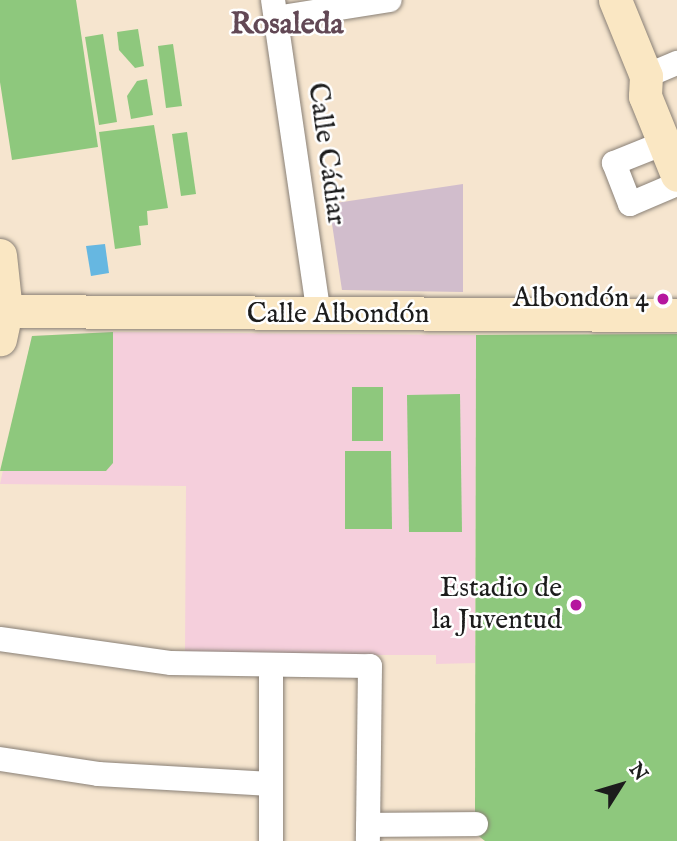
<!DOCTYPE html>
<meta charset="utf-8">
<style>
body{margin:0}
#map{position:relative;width:677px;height:841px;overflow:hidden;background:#f6e5cf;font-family:"IM FELL English",serif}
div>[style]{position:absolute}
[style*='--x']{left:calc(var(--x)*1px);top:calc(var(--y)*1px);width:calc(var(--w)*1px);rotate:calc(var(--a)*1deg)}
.built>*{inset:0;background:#f5cfdc}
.industrial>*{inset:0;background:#d1bdcc}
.green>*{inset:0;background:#8ec87d}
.water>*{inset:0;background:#66b7e1}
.roads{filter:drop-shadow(0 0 2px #898076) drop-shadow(0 0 2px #898076)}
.street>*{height:24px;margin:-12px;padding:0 12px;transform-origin:12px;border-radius:12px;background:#fff}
.secondary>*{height:33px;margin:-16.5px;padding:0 16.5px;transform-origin:16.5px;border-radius:16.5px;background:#fae7c3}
.dots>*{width:19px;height:19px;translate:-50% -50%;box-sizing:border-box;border:4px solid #fff;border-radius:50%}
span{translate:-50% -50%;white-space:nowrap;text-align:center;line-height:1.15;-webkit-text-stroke:5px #fff;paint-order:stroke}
.street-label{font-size:28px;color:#1c1c1c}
.poi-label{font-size:28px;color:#1c1c1c}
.right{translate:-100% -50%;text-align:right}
.neighbourhood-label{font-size:30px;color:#624855;font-weight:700}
.north{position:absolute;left:586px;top:750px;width:70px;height:70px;-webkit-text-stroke:5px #fff;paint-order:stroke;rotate:53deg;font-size:19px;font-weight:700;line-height:28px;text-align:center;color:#1c1c1c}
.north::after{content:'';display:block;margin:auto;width:24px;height:32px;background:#1c1c1c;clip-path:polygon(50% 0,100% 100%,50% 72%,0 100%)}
</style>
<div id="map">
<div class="built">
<i style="clip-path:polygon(113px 332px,476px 335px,475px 663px,436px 664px,436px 655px,185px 655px,186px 486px,0 484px,32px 336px)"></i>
</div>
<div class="industrial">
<i style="clip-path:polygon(463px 184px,463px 292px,342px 290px,329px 204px)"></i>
</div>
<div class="green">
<i style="clip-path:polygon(0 0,76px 0,98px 147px,12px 160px,0 82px)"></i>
<i style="clip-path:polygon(138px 29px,144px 66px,135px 68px,119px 50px,117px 32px)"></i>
<i style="clip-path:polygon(103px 34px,117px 122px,99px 125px,85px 37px)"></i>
<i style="clip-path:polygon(173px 44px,182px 106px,166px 108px,158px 46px)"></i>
<i style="clip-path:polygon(147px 79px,153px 115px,131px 119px,127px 96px,137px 81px)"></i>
<i style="clip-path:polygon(154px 125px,168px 208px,147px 211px,148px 225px,139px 226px,141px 245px,115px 249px,99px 132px)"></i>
<i style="clip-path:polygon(187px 132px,196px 194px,181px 196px,172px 134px)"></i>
<i style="clip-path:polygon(113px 332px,113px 463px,106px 471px,0 471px,32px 336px)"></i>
<i style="clip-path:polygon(677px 334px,677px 841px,485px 841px,476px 834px,475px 814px,476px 335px)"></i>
<i style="clip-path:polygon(352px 387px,383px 387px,383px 441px,352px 441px)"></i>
<i style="clip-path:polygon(460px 394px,462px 532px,409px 532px,407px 395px)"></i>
<i style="clip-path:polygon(345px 451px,391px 451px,392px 529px,345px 529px)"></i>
</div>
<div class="water">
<i style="clip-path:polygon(105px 244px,109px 273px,91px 276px,86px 246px)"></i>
</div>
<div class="roads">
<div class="street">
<i style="--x:273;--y:0;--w:319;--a:81.7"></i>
<i style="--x:276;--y:18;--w:115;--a:-9"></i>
<i style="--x:646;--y:76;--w:34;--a:-23"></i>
<i style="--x:664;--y:143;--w:54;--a:158.2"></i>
<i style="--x:614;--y:163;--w:44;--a:68.7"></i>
<i style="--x:630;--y:204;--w:51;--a:-23.1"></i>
<i style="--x:0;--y:639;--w:173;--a:8"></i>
<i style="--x:171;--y:663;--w:199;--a:0.9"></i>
<i style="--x:370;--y:666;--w:175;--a:90.7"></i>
<i style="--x:0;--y:759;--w:99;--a:8.7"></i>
<i style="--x:98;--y:774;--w:173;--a:3.3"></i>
<i style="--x:368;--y:825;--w:108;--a:-0.5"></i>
<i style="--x:271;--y:841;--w:164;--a:-90"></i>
</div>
<div class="secondary">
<i style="--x:615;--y:0;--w:82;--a:67.8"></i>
<i style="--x:646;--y:76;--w:20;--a:93"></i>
<i style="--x:645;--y:96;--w:85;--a:67.9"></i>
<i style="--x:0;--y:255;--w:56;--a:83.9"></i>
<i style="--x:6;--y:311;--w:29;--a:102"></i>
<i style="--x:0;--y:311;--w:677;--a:0.34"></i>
</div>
</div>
<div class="dots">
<i style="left:663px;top:299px;background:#b5179e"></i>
<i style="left:576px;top:605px;background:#b5179e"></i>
</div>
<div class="street-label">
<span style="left:326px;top:154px;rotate:82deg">Calle Cádiar</span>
<span style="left:338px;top:315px">Calle Albondón</span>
</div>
<div class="poi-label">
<span class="right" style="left:649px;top:299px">Albondón 4</span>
<span class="right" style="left:562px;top:605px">Estadio de<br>la Juventud</span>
</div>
<div class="neighbourhood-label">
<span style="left:287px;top:25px">Rosaleda</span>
</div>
<div class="north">N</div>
</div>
